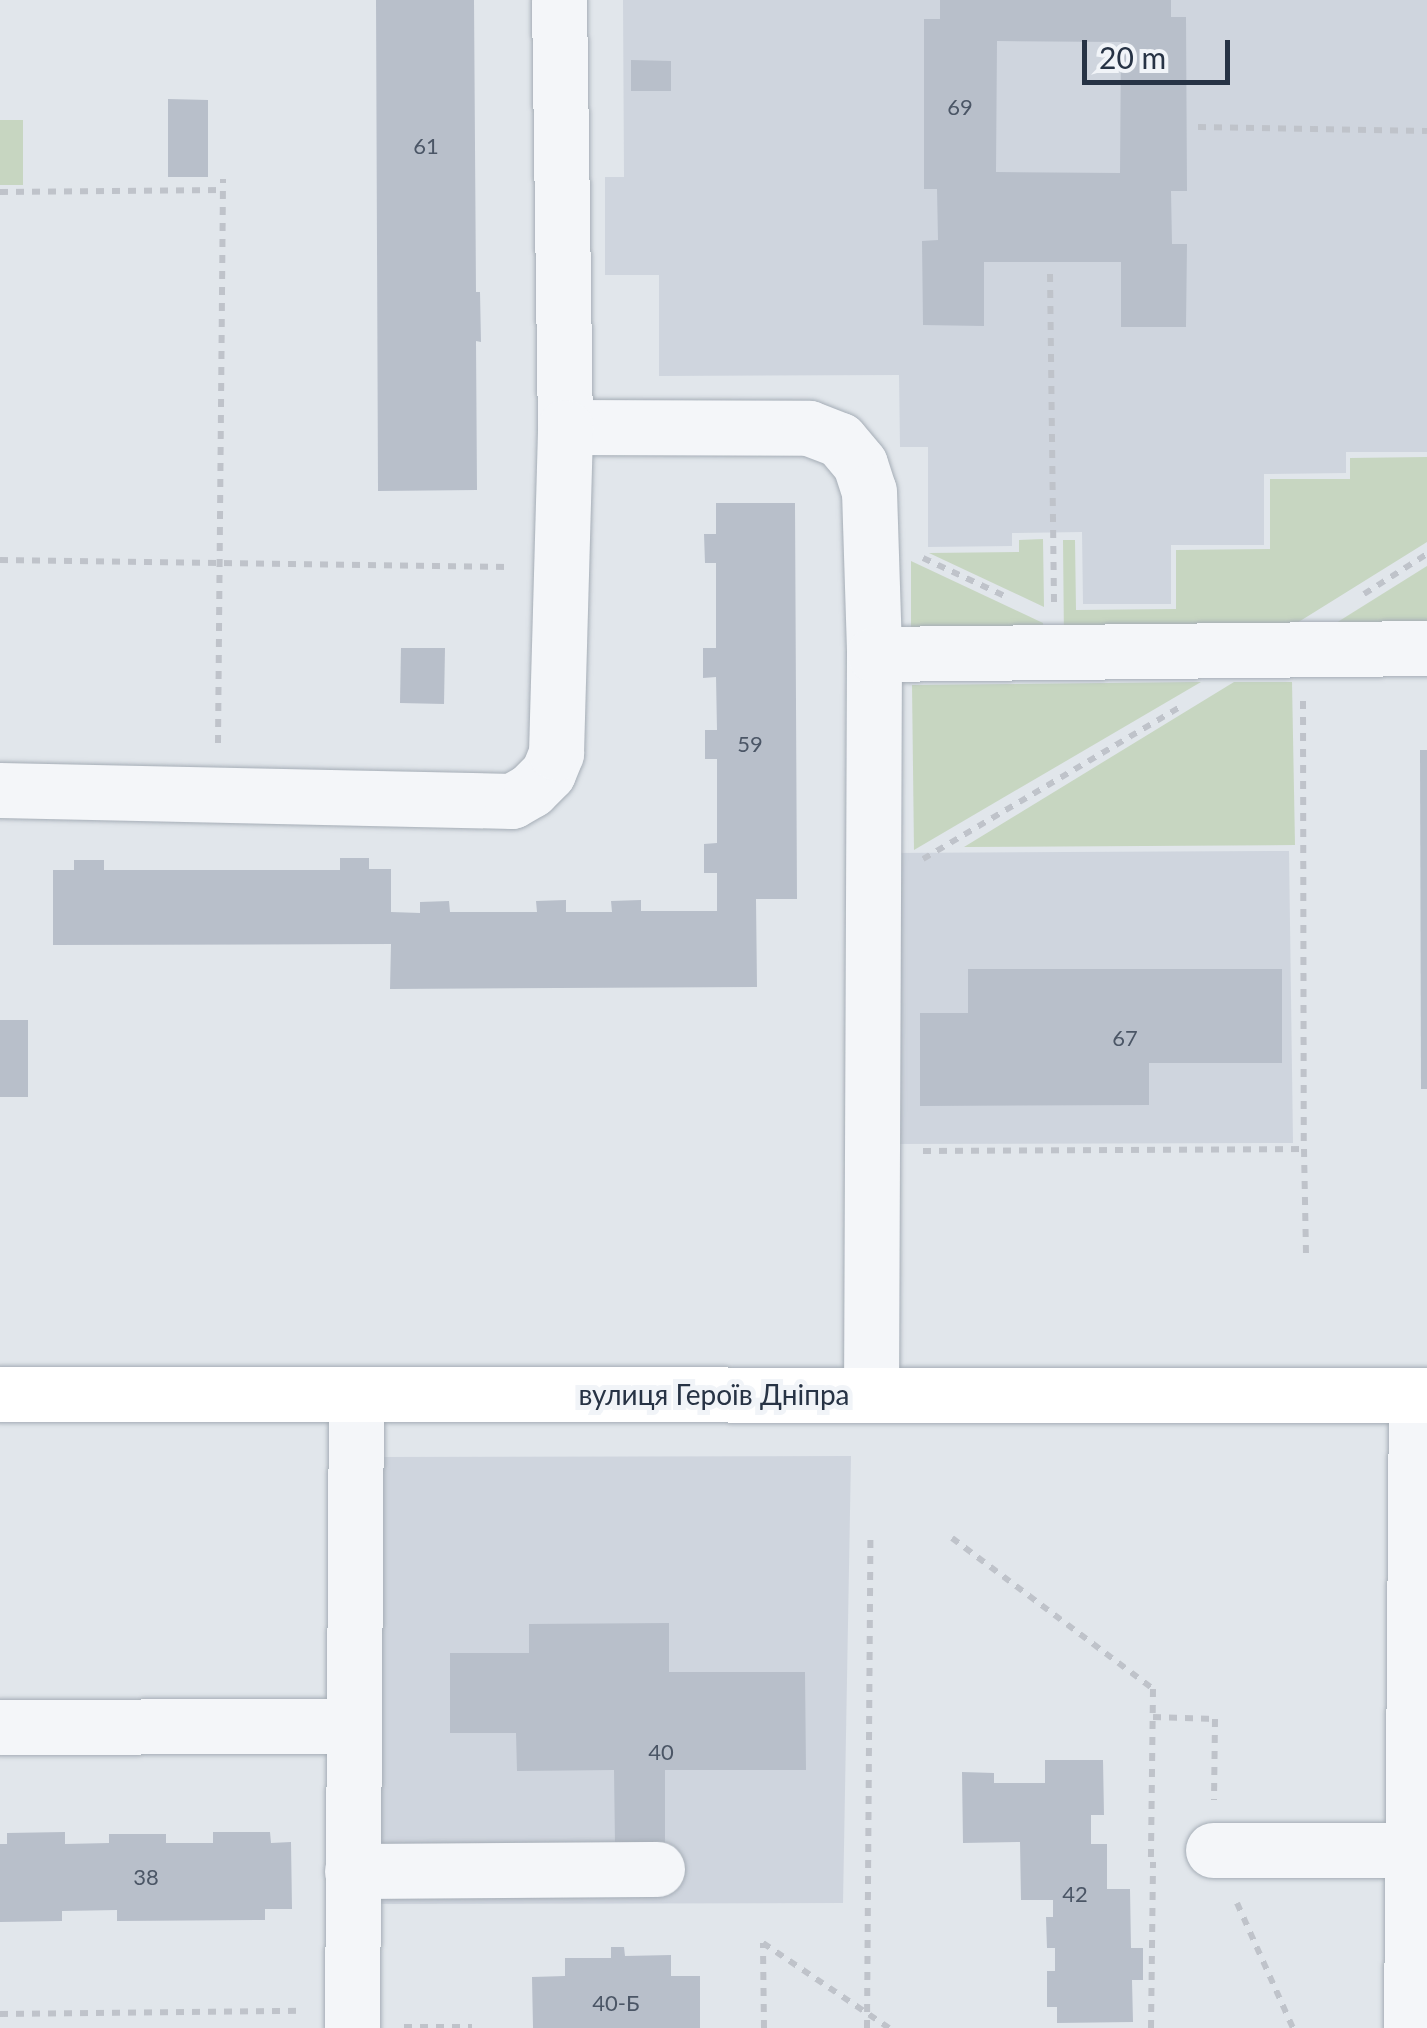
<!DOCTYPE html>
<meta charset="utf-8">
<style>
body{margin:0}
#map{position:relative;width:1427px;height:2028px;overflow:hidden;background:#e1e6eb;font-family:Lato,sans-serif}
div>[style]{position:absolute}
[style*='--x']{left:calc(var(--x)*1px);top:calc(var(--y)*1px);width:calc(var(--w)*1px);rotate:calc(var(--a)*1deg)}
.built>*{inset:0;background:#cfd5de}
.green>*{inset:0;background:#c7d6c1}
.building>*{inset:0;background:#b8bfca}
.path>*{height:6px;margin-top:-3px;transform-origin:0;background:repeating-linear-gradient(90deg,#bfc3ca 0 8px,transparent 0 16px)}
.roads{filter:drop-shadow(0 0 2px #a5adb6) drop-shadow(0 0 2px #a5adb6)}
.minor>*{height:55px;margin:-27.5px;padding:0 27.5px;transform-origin:27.5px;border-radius:27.5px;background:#f4f6f9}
.major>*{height:55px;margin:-27.5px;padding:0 27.5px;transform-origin:27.5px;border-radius:27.5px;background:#fff}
span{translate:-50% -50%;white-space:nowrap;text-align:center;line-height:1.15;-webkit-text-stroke:10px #f1f4f8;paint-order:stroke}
.number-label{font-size:22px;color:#4b5666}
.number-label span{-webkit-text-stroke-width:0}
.street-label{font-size:28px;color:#273345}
.scale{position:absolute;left:1082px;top:40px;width:148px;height:45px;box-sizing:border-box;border:5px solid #273345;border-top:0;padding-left:12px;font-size:30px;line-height:35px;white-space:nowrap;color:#273345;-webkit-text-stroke:8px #f1f4f8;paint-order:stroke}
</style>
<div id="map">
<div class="built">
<i style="clip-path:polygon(623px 0,1427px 0,1427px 452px,1346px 452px,1346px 473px,1264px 474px,1264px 545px,1171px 545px,1171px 604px,1083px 604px,1082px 532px,1012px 533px,1012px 546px,928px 547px,928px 447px,900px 447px,899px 375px,659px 376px,659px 275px,605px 275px,605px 177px,624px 177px)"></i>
<i style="clip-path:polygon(1289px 851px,1293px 1143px,888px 1144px,890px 853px)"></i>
<i style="clip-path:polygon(851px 1456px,843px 1903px,372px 1904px,375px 1457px)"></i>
</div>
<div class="green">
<i style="clip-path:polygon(0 120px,23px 120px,23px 185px,0 185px)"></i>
<i style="clip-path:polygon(1427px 457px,1427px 542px,1268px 641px,1064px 642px,1063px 540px,1075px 540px,1076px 610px,1176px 609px,1176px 550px,1270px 549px,1270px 479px,1350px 479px,1350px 458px)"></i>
<i style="clip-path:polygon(1043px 539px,1044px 607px,929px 553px,1019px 552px,1019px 540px)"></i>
<i style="clip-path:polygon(911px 561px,1043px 623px,1044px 641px,911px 642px)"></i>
<i style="clip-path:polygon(1427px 566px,1427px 637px,1312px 638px)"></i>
<i style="clip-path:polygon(1201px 682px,914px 850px,912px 685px)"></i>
<i style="clip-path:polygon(1234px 682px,1292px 682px,1295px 845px,964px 847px)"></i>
</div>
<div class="building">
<i style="clip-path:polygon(376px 0,474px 0,476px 292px,480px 292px,481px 342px,476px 341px,477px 490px,378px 491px)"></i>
<i style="clip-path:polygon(evenodd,940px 0,1171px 0,1171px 17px,1186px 17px,1187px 191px,1171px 191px,1172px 244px,1187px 244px,1186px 327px,1121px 327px,1121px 262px,984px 262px,984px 326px,923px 325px,922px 241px,938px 240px,937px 189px,924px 189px,924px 19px,940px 19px,940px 0,997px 41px,1121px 42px,1120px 173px,996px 172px,997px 41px)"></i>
<i style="clip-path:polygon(631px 60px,671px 61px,671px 91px,631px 91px)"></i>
<i style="clip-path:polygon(168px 99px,208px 100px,208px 177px,168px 177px)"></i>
<i style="clip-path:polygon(716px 503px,795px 503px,797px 899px,756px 899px,757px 987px,390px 989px,391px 944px,53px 945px,53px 870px,74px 870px,74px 860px,104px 860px,104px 870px,340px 870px,340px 858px,369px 858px,369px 869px,391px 869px,391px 912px,420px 913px,420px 902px,449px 901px,450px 912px,537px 912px,536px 901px,566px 900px,566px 912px,612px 912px,611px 901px,641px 900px,641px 911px,717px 911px,717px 873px,704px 873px,704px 844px,717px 843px,717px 759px,705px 759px,705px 730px,717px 730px,716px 677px,703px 678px,703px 648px,716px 648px,716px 563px,705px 563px,704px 534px,716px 534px)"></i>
<i style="clip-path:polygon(401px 648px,445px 648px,444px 704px,400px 703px)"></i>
<i style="clip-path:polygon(1420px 750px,1427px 750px,1427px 1089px,1421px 1089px)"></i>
<i style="clip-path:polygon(968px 969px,1282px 969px,1282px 1063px,1149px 1063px,1149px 1105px,920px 1106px,920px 1013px,968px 1013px)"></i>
<i style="clip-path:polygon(0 1020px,28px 1020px,28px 1097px,0 1097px)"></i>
<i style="clip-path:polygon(669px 1623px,669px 1672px,805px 1672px,806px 1770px,665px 1770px,665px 1843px,615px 1844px,614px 1770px,517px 1771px,516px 1733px,450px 1733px,450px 1653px,529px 1653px,529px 1624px)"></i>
<i style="clip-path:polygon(1045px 1760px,1103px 1760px,1104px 1815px,1091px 1815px,1091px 1844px,1107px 1844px,1107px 1889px,1130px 1889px,1131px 1948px,1143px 1948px,1143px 1980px,1132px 1980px,1133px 2022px,1057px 2023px,1057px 2007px,1047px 2007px,1047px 1971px,1055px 1971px,1055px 1948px,1047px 1948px,1046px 1917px,1053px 1917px,1053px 1900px,1021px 1900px,1020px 1842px,963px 1843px,962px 1772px,994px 1773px,994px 1783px,1045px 1783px)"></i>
<i style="clip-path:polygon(65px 1832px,65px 1844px,109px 1843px,109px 1834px,166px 1834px,166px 1843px,213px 1843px,213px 1832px,270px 1832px,271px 1843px,291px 1842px,292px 1909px,265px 1909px,265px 1920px,117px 1921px,117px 1910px,62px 1911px,62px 1921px,0 1922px,0 1844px,7px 1844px,7px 1833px)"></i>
<i style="clip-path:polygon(611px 1947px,624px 1947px,625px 1956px,671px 1955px,671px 1976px,700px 1976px,700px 2028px,533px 2028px,532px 1977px,565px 1976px,565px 1958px,611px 1958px)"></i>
</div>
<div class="path">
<i style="--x:1198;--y:127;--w:229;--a:1"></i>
<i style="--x:0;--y:192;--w:223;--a:-0.5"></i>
<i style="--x:1050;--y:274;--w:329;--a:89.3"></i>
<i style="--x:923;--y:558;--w:93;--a:24.9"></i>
<i style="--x:0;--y:560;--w:509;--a:0.79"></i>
<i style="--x:1364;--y:594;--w:75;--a:-32.4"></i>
<i style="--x:1303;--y:701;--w:448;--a:89.9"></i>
<i style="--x:218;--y:743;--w:564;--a:-89.49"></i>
<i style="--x:923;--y:859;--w:302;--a:-30.6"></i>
<i style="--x:923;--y:1151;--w:381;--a:-0.3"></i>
<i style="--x:1304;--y:1149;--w:108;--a:88.9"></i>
<i style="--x:952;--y:1538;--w:251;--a:36.9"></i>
<i style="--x:1153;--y:1689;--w:174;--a:90.7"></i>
<i style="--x:1153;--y:1717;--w:62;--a:1.8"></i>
<i style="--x:1215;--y:1719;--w:81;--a:90.7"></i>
<i style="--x:1237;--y:1903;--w:137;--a:65.9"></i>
<i style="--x:0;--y:2014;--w:304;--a:-0.6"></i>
<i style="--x:404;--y:2027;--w:68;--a:0"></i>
<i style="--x:764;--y:2028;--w:85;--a:-90.7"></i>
<i style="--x:763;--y:1943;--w:152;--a:34"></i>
<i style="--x:867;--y:2028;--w:491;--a:-89.6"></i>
<i style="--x:1151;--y:2028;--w:166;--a:-89.3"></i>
</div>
<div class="roads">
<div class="minor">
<i style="--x:559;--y:0;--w:427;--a:89.2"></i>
<i style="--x:565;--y:427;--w:244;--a:0.2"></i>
<i style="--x:809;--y:428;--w:33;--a:21"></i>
<i style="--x:840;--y:440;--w:31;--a:50"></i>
<i style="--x:860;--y:464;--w:28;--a:72"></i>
<i style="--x:869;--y:491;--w:163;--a:88.2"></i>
<i style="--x:874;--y:654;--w:740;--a:90.23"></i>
<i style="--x:874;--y:654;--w:553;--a:-0.62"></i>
<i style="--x:0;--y:790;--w:512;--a:1.23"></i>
<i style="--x:512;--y:801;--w:22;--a:-30"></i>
<i style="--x:531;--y:790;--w:24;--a:-45"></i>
<i style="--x:548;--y:773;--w:22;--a:-68"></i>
<i style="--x:556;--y:753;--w:326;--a:-88.4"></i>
<i style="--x:0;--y:1727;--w:351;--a:-0.2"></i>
<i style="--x:1213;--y:1850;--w:200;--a:0"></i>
<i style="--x:352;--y:1871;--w:305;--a:-0.4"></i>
<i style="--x:352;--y:2028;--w:634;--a:-89.64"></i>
<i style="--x:1411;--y:2028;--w:633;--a:-89.55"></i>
</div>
<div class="major">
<i style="--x:0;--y:1394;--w:1427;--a:0.04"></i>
</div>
</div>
<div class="number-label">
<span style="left:960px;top:107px">69</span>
<span style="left:426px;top:146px">61</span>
<span style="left:750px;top:744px">59</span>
<span style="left:1125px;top:1038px">67</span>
<span style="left:661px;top:1752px">40</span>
<span style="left:146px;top:1877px">38</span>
<span style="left:1075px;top:1894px">42</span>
<span style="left:616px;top:2003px">40-Б</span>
</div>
<div class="street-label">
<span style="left:714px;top:1394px">вулиця Героїв Дніпра</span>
</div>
<div class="scale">20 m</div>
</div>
